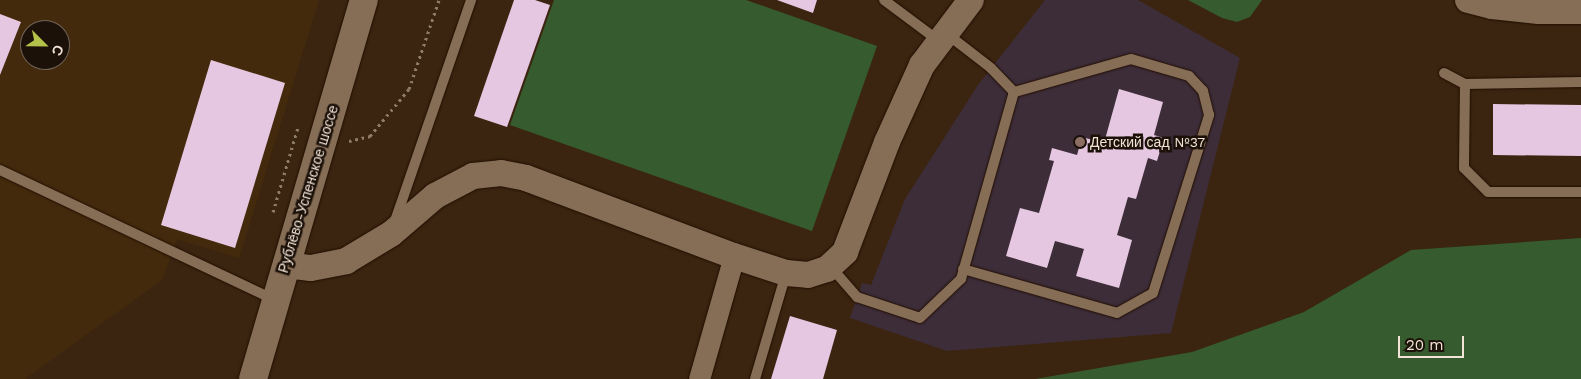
<!DOCTYPE html>
<meta charset="utf-8">
<style>
body{margin:0}
#map{position:relative;width:1581px;height:379px;overflow:hidden;background:#3b2510;font-family:"Work Sans",sans-serif}
div>[style]{position:absolute}
[style*='--x']{left:calc(var(--x)*1px);top:calc(var(--y)*1px);width:calc(var(--w)*1px);rotate:calc(var(--a)*1deg)}
.built>*{inset:0;background:#442a0d}
.education>*{inset:0;background:#3d2d38}
.green>*{inset:0;background:#355b2f}
.building>*{inset:0;background:#e5c7e1}
.path>*{height:3px;margin-top:-1.5px;transform-origin:0;background:repeating-linear-gradient(90deg,#8e7c6a 0 2.5px,transparent 0 6.5px)}
.roads{filter:drop-shadow(0 0 1px #210e00) drop-shadow(0 0 1px #210e00)}
.service>*{height:10px;margin:-5px;padding:0 5px;transform-origin:5px;border-radius:5px;background:#866d56}
.minor>*{height:21px;margin:-10.5px;padding:0 10.5px;transform-origin:10.5px;border-radius:10.5px;background:#866d56}
.tertiary>*{height:26px;margin:-13px;padding:0 13px;transform-origin:13px;border-radius:13px;background:#866d56}
.secondary>*{height:28px;margin:-14px;padding:0 14px;transform-origin:14px;border-radius:14px;background:#866d56}
.dots>*{width:14px;height:14px;translate:-50% -50%;box-sizing:border-box;border:2px solid #1b1108;border-radius:50%}
span{translate:-50% -50%;white-space:nowrap;text-align:center;line-height:1.15;-webkit-text-stroke:5px #1b1108;paint-order:stroke}
.poi-label{font-size:14px;color:#f2e3d6}
.left{translate:0 -50%;text-align:left}
.street-label{font-size:14px;color:#f2e3d6}
.north{position:absolute;left:20px;top:20px;width:50px;height:50px;box-sizing:border-box;background:#1b1108;border:1px solid #71655a;border-radius:50%;rotate:113deg;font-size:14px;font-weight:700;line-height:20px;text-align:center;color:#f2e3d6}
.north::after{content:'';display:block;margin:auto;width:18px;height:22px;background:#b4c24a;clip-path:polygon(50% 0,100% 100%,50% 72%,0 100%)}
.scale{position:absolute;left:1398px;top:336px;width:66px;height:22px;box-sizing:border-box;border:2px solid #f2e3d6;border-top:0;padding-left:6px;font-size:15px;line-height:18px;white-space:nowrap;color:#f2e3d6;-webkit-text-stroke:4px #1b1108;paint-order:stroke}
</style>
<div id="map">
<div class="built">
<i style="clip-path:polygon(evenodd,0 0,319px 0,239px 258px,177px 239px,162px 280px,25px 379px,0 379px,0 0,30px 30px,60px 30px,60px 60px,30px 60px,30px 30px)"></i>
</div>
<div class="education">
<i style="clip-path:polygon(1045px 0,1138px 0,1240px 58px,1171px 333px,947px 351px,850px 318px,862px 283px,871px 285px,905px 199px,978px 85px)"></i>
</div>
<div class="green">
<i style="clip-path:polygon(554px 0,746px 0,877px 46px,812px 231px,510px 125px)"></i>
<i style="clip-path:polygon(1188px 0,1262px 0,1250px 17px,1237px 22px,1222px 18px)"></i>
<i style="clip-path:polygon(1581px 238px,1581px 379px,1035px 379px,1192px 352px,1304px 312px,1411px 250px)"></i>
</div>
<div class="building">
<i style="clip-path:polygon(514px 0,535px 0,550px 5px,507px 127px,474px 116px)"></i>
<i style="clip-path:polygon(777px 0,817px 0,813px 13px)"></i>
<i style="clip-path:polygon(0 14px,21px 22px,0 75px)"></i>
<i style="clip-path:polygon(211px 60px,285px 83px,235px 248px,161px 225px)"></i>
<i style="clip-path:polygon(1119px 89px,1163px 102px,1154px 135px,1164px 138px,1157px 161px,1148px 158px,1136px 199px,1128px 197px,1117px 235px,1132px 240px,1119px 288px,1076px 276px,1084px 249px,1055px 241px,1047px 268px,1006px 256px,1020px 208px,1039px 213px,1054px 161px,1049px 160px,1052px 148px,1077px 155px,1082px 137px,1104px 143px)"></i>
<i style="clip-path:polygon(1493px 104px,1581px 105px,1581px 156px,1493px 155px)"></i>
<i style="clip-path:polygon(790px 316px,837px 330px,823px 379px,771px 379px)"></i>
</div>
<div class="path">
<i style="--x:349;--y:141;--w:22;--a:-13"></i>
<i style="--x:370;--y:136;--w:61;--a:-50.3"></i>
<i style="--x:409;--y:89;--w:94;--a:-71.4"></i>
<i style="--x:273;--y:212;--w:89;--a:-73.6"></i>
</div>
<div class="roads">
<div class="service">
<i style="--x:884;--y:0;--w:69;--a:36.7"></i>
<i style="--x:1444;--y:73;--w:24;--a:28"></i>
<i style="--x:1465;--y:84;--w:84;--a:90.7"></i>
<i style="--x:1464;--y:168;--w:34;--a:45"></i>
<i style="--x:1488;--y:192;--w:93;--a:0"></i>
<i style="--x:1465;--y:84;--w:116;--a:-1"></i>
<i style="--x:0;--y:170;--w:304;--a:25.3"></i>
<i style="--x:395;--y:221;--w:234;--a:-71"></i>
<i style="--x:831;--y:267;--w:40;--a:49"></i>
<i style="--x:857;--y:297;--w:66;--a:18.4"></i>
<i style="--x:920;--y:318;--w:57;--a:-43.6"></i>
<i style="--x:961;--y:279;--w:194;--a:-74.2"></i>
<i style="--x:1014;--y:92;--w:33;--a:-134"></i>
<i style="--x:991;--y:68;--w:56;--a:-142.3"></i>
<i style="--x:963;--y:269;--w:160;--a:15.9"></i>
<i style="--x:1117;--y:313;--w:41;--a:-29.1"></i>
<i style="--x:1153;--y:293;--w:187;--a:-72.5"></i>
<i style="--x:1209;--y:115;--w:25;--a:-104"></i>
<i style="--x:1203;--y:91;--w:21;--a:-133"></i>
<i style="--x:1189;--y:76;--w:60;--a:-163.7"></i>
<i style="--x:1131;--y:59;--w:122;--a:164.2"></i>
<i style="--x:755;--y:379;--w:109;--a:-73.6"></i>
</div>
<div class="minor">
<i style="--x:699;--y:379;--w:128;--a:-74.1"></i>
</div>
<div class="tertiary">
<i style="--x:1468;--y:0;--w:25;--a:14"></i>
<i style="--x:1492;--y:6;--w:47;--a:6.1"></i>
<i style="--x:1539;--y:11;--w:42;--a:0"></i>
<i style="--x:286;--y:265;--w:25;--a:7"></i>
<i style="--x:311;--y:268;--w:36;--a:-11"></i>
<i style="--x:346;--y:261;--w:52;--a:-31"></i>
<i style="--x:391;--y:234;--w:58;--a:-40.8"></i>
<i style="--x:435;--y:196;--w:43;--a:-27.8"></i>
<i style="--x:473;--y:176;--w:28;--a:-6"></i>
<i style="--x:501;--y:173;--w:25;--a:11"></i>
<i style="--x:526;--y:178;--w:222;--a:20.6"></i>
<i style="--x:734;--y:256;--w:55;--a:18.1"></i>
<i style="--x:786;--y:273;--w:22;--a:5"></i>
<i style="--x:808;--y:275;--w:20;--a:-18"></i>
<i style="--x:827;--y:269;--w:25;--a:-43"></i>
<i style="--x:845;--y:252;--w:118;--a:-69.1"></i>
<i style="--x:887;--y:142;--w:85;--a:-65.6"></i>
<i style="--x:922;--y:65;--w:81;--a:-53"></i>
</div>
<div class="secondary">
<i style="--x:253;--y:379;--w:395;--a:-73.7"></i>
</div>
</div>
<div class="dots">
<i style="left:1080px;top:142px;background:#8d6e63"></i>
</div>
<div class="poi-label">
<span class="left" style="left:1090px;top:142px">Детский сад №37</span>
</div>
<div class="street-label">
<span style="left:308px;top:189px;rotate:-73deg">Рублёво-Успенское шоссе</span>
</div>
<div class="north">С</div>
<div class="scale">20 m</div>
</div>
